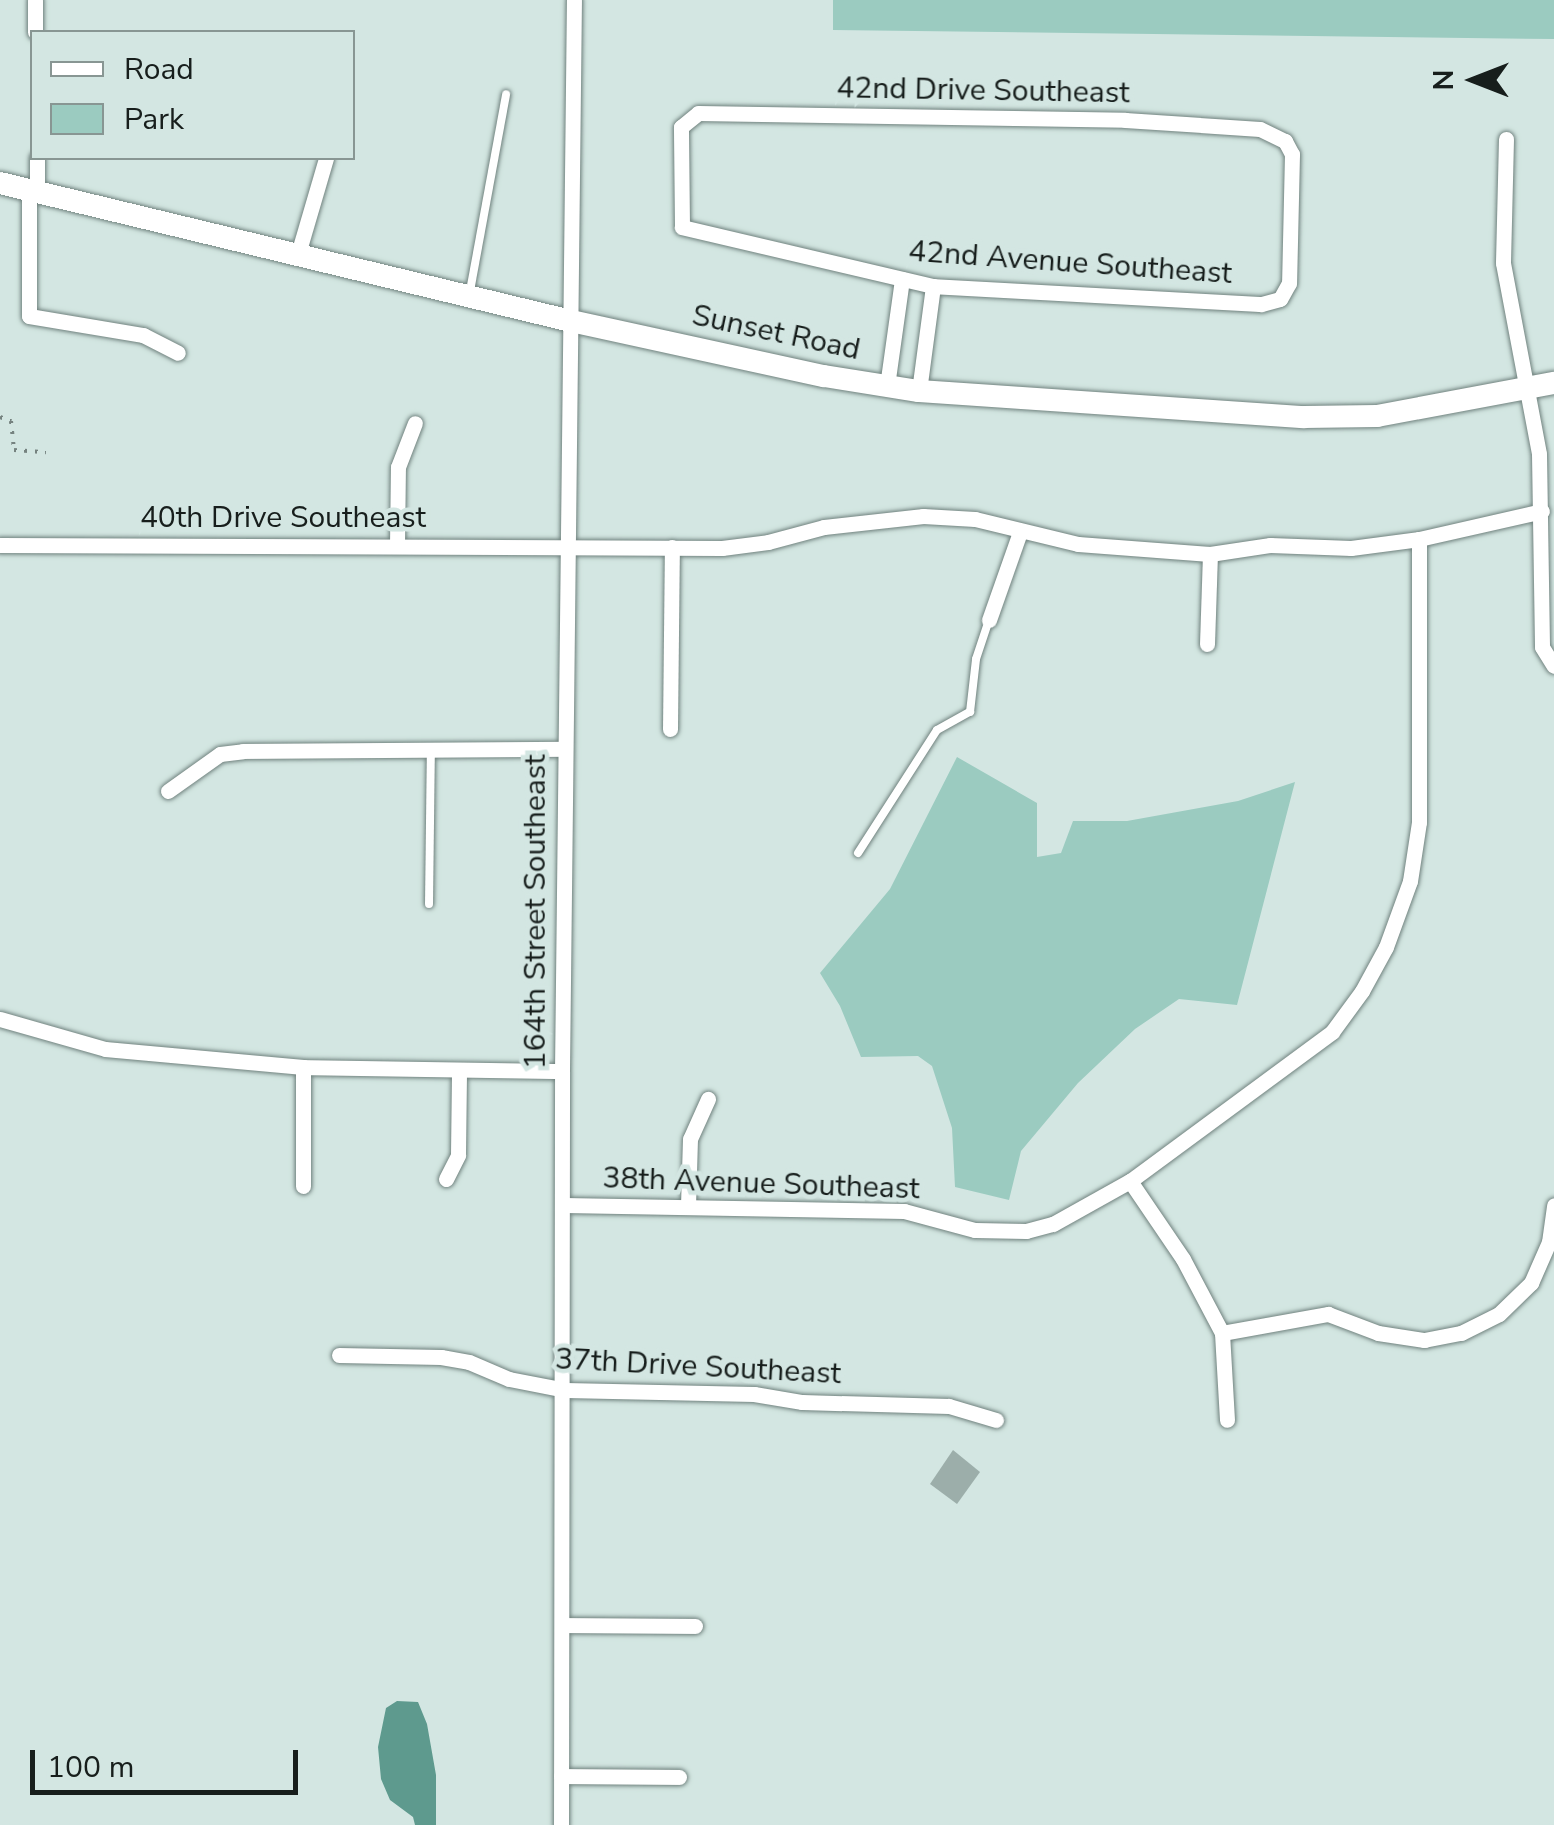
<!DOCTYPE html>
<style>
body{margin:0}
#map{position:relative;width:1554px;height:1825px;overflow:hidden;background:#d3e6e2;font-family:"Nunito Sans",sans-serif}
div>[style]{position:absolute}
[style*='--x']{left:calc(var(--x)*1px);top:calc(var(--y)*1px);width:calc(var(--w)*1px);rotate:calc(var(--a)*1deg)}
.green>*{inset:0;background:#9bcbc0}
.water>*{inset:0;background:#5e9a8e}
.building>*{inset:0;background:#9caeaa}
.path>*{height:4px;margin-top:-2px;transform-origin:0;background:repeating-linear-gradient(90deg,#75827f 0 2.5px,transparent 0 10.5px)}
.roads{filter:drop-shadow(0 0 2px #70827e) drop-shadow(0 0 2px #70827e)}
.lane>*{height:8px;margin:-4px;padding:0 4px;transform-origin:4px;border-radius:4px;background:#fff}
.street>*{height:15px;margin:-7.5px;padding:0 7.5px;transform-origin:7.5px;border-radius:7.5px;background:#fff}
.secondary>*{height:22px;margin:-11px;padding:0 11px;transform-origin:11px;border-radius:11px;background:#fff}
span{translate:-50% -50%;white-space:nowrap;text-align:center;line-height:1.15;-webkit-text-stroke:9px #d3e6e2;paint-order:stroke}
.street-label{font-size:30px;color:#171e1c}
.legend{position:absolute;left:30px;top:30px;width:325px;height:130px;box-sizing:border-box;background:#d3e6e2;border:2px solid #889693;margin:0;padding:12px 18px;list-style:none;font-size:30px;color:#171e1c}
.legend li{display:flex;align-items:center;gap:20px;height:50px}
.legend b{width:50px;border:2px solid #889693}
.north{position:absolute;left:1424px;top:30px;width:100px;height:100px;-webkit-text-stroke:8px #d3e6e2;paint-order:stroke;rotate:270deg;font-size:28px;font-weight:700;line-height:40px;text-align:center;color:#171e1c}
.north::after{content:'';display:block;margin:auto;width:35px;height:45px;background:#171e1c;clip-path:polygon(50% 0,100% 100%,50% 72%,0 100%)}
.scale{position:absolute;left:30px;top:1750px;width:268px;height:45px;box-sizing:border-box;border:5px solid #171e1c;border-top:0;padding-left:12px;font-size:30px;line-height:35px;white-space:nowrap;color:#171e1c;-webkit-text-stroke:8px #d3e6e2;paint-order:stroke}
</style>
<div id="map">
<div class="green">
<i style="clip-path:polygon(833px 0,1554px 0,1554px 39px,833px 30px)"></i>
<i style="clip-path:polygon(957px 757px,1037px 803px,1037px 857px,1061px 853px,1073px 821px,1127px 821px,1238px 801px,1295px 782px,1237px 1005px,1179px 999px,1135px 1029px,1078px 1083px,1021px 1151px,1009px 1200px,955px 1187px,952px 1128px,932px 1066px,918px 1056px,861px 1057px,840px 1006px,820px 973px,890px 889px)"></i>
</div>
<div class="water">
<i style="clip-path:polygon(397px 1701px,418px 1702px,427px 1724px,436px 1775px,436px 1825px,415px 1825px,413px 1817px,390px 1800px,381px 1779px,378px 1747px,386px 1708px)"></i>
</div>
<div class="building">
<i style="clip-path:polygon(953px 1450px,980px 1472px,957px 1504px,930px 1484px)"></i>
</div>
<div class="path">
<i style="--x:0;--y:417;--w:12;--a:20"></i>
<i style="--x:11;--y:421;--w:29;--a:84"></i>
<i style="--x:14;--y:450;--w:32;--a:4"></i>
</div>
<div class="roads">
<div class="lane">
<i style="--x:470;--y:291;--w:200;--a:-79.6"></i>
<i style="--x:858;--y:853;--w:146;--a:-57.3"></i>
<i style="--x:937;--y:730;--w:38;--a:-29"></i>
<i style="--x:970;--y:712;--w:53;--a:-83.5"></i>
<i style="--x:976;--y:659;--w:41;--a:-71.6"></i>
<i style="--x:429;--y:904;--w:154;--a:-89.3"></i>
</div>
<div class="street">
<i style="--x:35;--y:0;--w:32;--a:90"></i>
<i style="--x:698;--y:113;--w:427;--a:0.9"></i>
<i style="--x:1125;--y:120;--w:135;--a:3.8"></i>
<i style="--x:1260;--y:129;--w:28;--a:26"></i>
<i style="--x:1285;--y:141;--w:15;--a:62"></i>
<i style="--x:1292;--y:154;--w:129;--a:91.3"></i>
<i style="--x:1289;--y:283;--w:18;--a:119"></i>
<i style="--x:1280;--y:299;--w:20;--a:165"></i>
<i style="--x:1261;--y:304;--w:328;--a:-176.9"></i>
<i style="--x:933;--y:286;--w:258;--a:-166.8"></i>
<i style="--x:682;--y:227;--w:100;--a:-90.6"></i>
<i style="--x:681;--y:127;--w:22;--a:-39"></i>
<i style="--x:1506;--y:139;--w:124;--a:91.4"></i>
<i style="--x:1503;--y:263;--w:194;--a:79.3"></i>
<i style="--x:1539;--y:454;--w:193;--a:89.1"></i>
<i style="--x:1542;--y:647;--w:22;--a:58"></i>
<i style="--x:37;--y:158;--w:32;--a:90"></i>
<i style="--x:29;--y:188;--w:128;--a:90"></i>
<i style="--x:29;--y:316;--w:116;--a:9.5"></i>
<i style="--x:143;--y:335;--w:39;--a:27"></i>
<i style="--x:298;--y:254;--w:100;--a:-73.7"></i>
<i style="--x:887;--y:386;--w:108;--a:-82"></i>
<i style="--x:919;--y:391;--w:106;--a:-82.4"></i>
<i style="--x:0;--y:545;--w:722;--a:0.24"></i>
<i style="--x:722;--y:548;--w:46;--a:-7.4"></i>
<i style="--x:768;--y:542;--w:58;--a:-15"></i>
<i style="--x:824;--y:527;--w:100;--a:-6.3"></i>
<i style="--x:923;--y:516;--w:52;--a:3.3"></i>
<i style="--x:975;--y:519;--w:106;--a:13.6"></i>
<i style="--x:1078;--y:544;--w:132;--a:4.3"></i>
<i style="--x:1210;--y:554;--w:61;--a:-8.5"></i>
<i style="--x:1270;--y:545;--w:81;--a:2.1"></i>
<i style="--x:1351;--y:548;--w:69;--a:-7.5"></i>
<i style="--x:1419;--y:539;--w:126;--a:-12.8"></i>
<i style="--x:397;--y:545;--w:78;--a:-89.3"></i>
<i style="--x:398;--y:467;--w:47;--a:-68.9"></i>
<i style="--x:989;--y:620;--w:93;--a:-70.6"></i>
<i style="--x:1207;--y:644;--w:90;--a:-88.1"></i>
<i style="--x:670;--y:729;--w:182;--a:-89.4"></i>
<i style="--x:168;--y:791;--w:64;--a:-35.4"></i>
<i style="--x:220;--y:754;--w:23;--a:-7"></i>
<i style="--x:243;--y:751;--w:321;--a:-0.4"></i>
<i style="--x:0;--y:1019;--w:109;--a:15.9"></i>
<i style="--x:105;--y:1049;--w:199;--a:5.2"></i>
<i style="--x:303;--y:1067;--w:259;--a:0.9"></i>
<i style="--x:303;--y:1067;--w:119;--a:90"></i>
<i style="--x:446;--y:1179;--w:27;--a:-63"></i>
<i style="--x:458;--y:1155;--w:85;--a:-89.3"></i>
<i style="--x:1130;--y:1181;--w:94;--a:55.8"></i>
<i style="--x:1183;--y:1259;--w:84;--a:62.2"></i>
<i style="--x:1222;--y:1333;--w:87;--a:86.7"></i>
<i style="--x:564;--y:1205;--w:340;--a:1"></i>
<i style="--x:904;--y:1211;--w:73;--a:15"></i>
<i style="--x:975;--y:1230;--w:51;--a:1.1"></i>
<i style="--x:1026;--y:1231;--w:28;--a:-15"></i>
<i style="--x:1053;--y:1224;--w:88;--a:-29.2"></i>
<i style="--x:1130;--y:1181;--w:251;--a:-36.4"></i>
<i style="--x:1332;--y:1032;--w:51;--a:-53.8"></i>
<i style="--x:1362;--y:991;--w:50;--a:-61.4"></i>
<i style="--x:1386;--y:947;--w:70;--a:-70"></i>
<i style="--x:1410;--y:881;--w:60;--a:-81.3"></i>
<i style="--x:1419;--y:822;--w:283;--a:-90"></i>
<i style="--x:688;--y:1206;--w:67;--a:-88.3"></i>
<i style="--x:690;--y:1139;--w:44;--a:-65.8"></i>
<i style="--x:1222;--y:1333;--w:108;--a:-10.2"></i>
<i style="--x:1328;--y:1314;--w:53;--a:20.8"></i>
<i style="--x:1378;--y:1333;--w:47;--a:8.7"></i>
<i style="--x:1424;--y:1340;--w:38;--a:-11"></i>
<i style="--x:1461;--y:1333;--w:42;--a:-26.6"></i>
<i style="--x:1499;--y:1314;--w:45;--a:-44.1"></i>
<i style="--x:1531;--y:1283;--w:45;--a:-66.3"></i>
<i style="--x:1549;--y:1242;--w:37;--a:-82"></i>
<i style="--x:339;--y:1355;--w:102;--a:1.1"></i>
<i style="--x:441;--y:1357;--w:28;--a:10"></i>
<i style="--x:469;--y:1362;--w:43;--a:23"></i>
<i style="--x:509;--y:1379;--w:57;--a:11.1"></i>
<i style="--x:565;--y:1390;--w:189;--a:1.2"></i>
<i style="--x:754;--y:1394;--w:49;--a:9.5"></i>
<i style="--x:802;--y:1402;--w:147;--a:1.6"></i>
<i style="--x:949;--y:1406;--w:49;--a:16.6"></i>
<i style="--x:563;--y:1625;--w:132;--a:0.4"></i>
<i style="--x:561;--y:1776;--w:118;--a:0.5"></i>
<i style="--x:561;--y:1825;--w:754;--a:-89.92"></i>
<i style="--x:562;--y:1071;--w:1071;--a:-89.36"></i>
</div>
<div class="secondary">
<i style="--x:0;--y:183;--w:587;--a:13.59"></i>
<i style="--x:571;--y:321;--w:259;--a:12.3"></i>
<i style="--x:824;--y:376;--w:96;--a:9"></i>
<i style="--x:919;--y:391;--w:386;--a:3.9"></i>
<i style="--x:1304;--y:417;--w:73;--a:-0.8"></i>
<i style="--x:1377;--y:416;--w:180;--a:-10.6"></i>
</div>
</div>
<div class="street-label">
<span style="left:983px;top:91px;rotate:1deg">42nd Drive Southeast</span>
<span style="left:1070px;top:263px;rotate:4deg">42nd Avenue Southeast</span>
<span style="left:776px;top:333px;rotate:12deg">Sunset Road</span>
<span style="left:283px;top:518px">40th Drive Southeast</span>
<span style="left:536px;top:912px;rotate:-90deg">164th Street Southeast</span>
<span style="left:761px;top:1184px;rotate:2deg">38th Avenue Southeast</span>
<span style="left:698px;top:1367px;rotate:3deg">37th Drive Southeast</span>
</div>
<ul class="legend">
<li><b style="height:12px;background:#fff"></b>Road</li>
<li><b style="height:28px;background:#9bcbc0"></b>Park</li>
</ul>
<div class="north">N</div>
<div class="scale">100 m</div>
</div>
